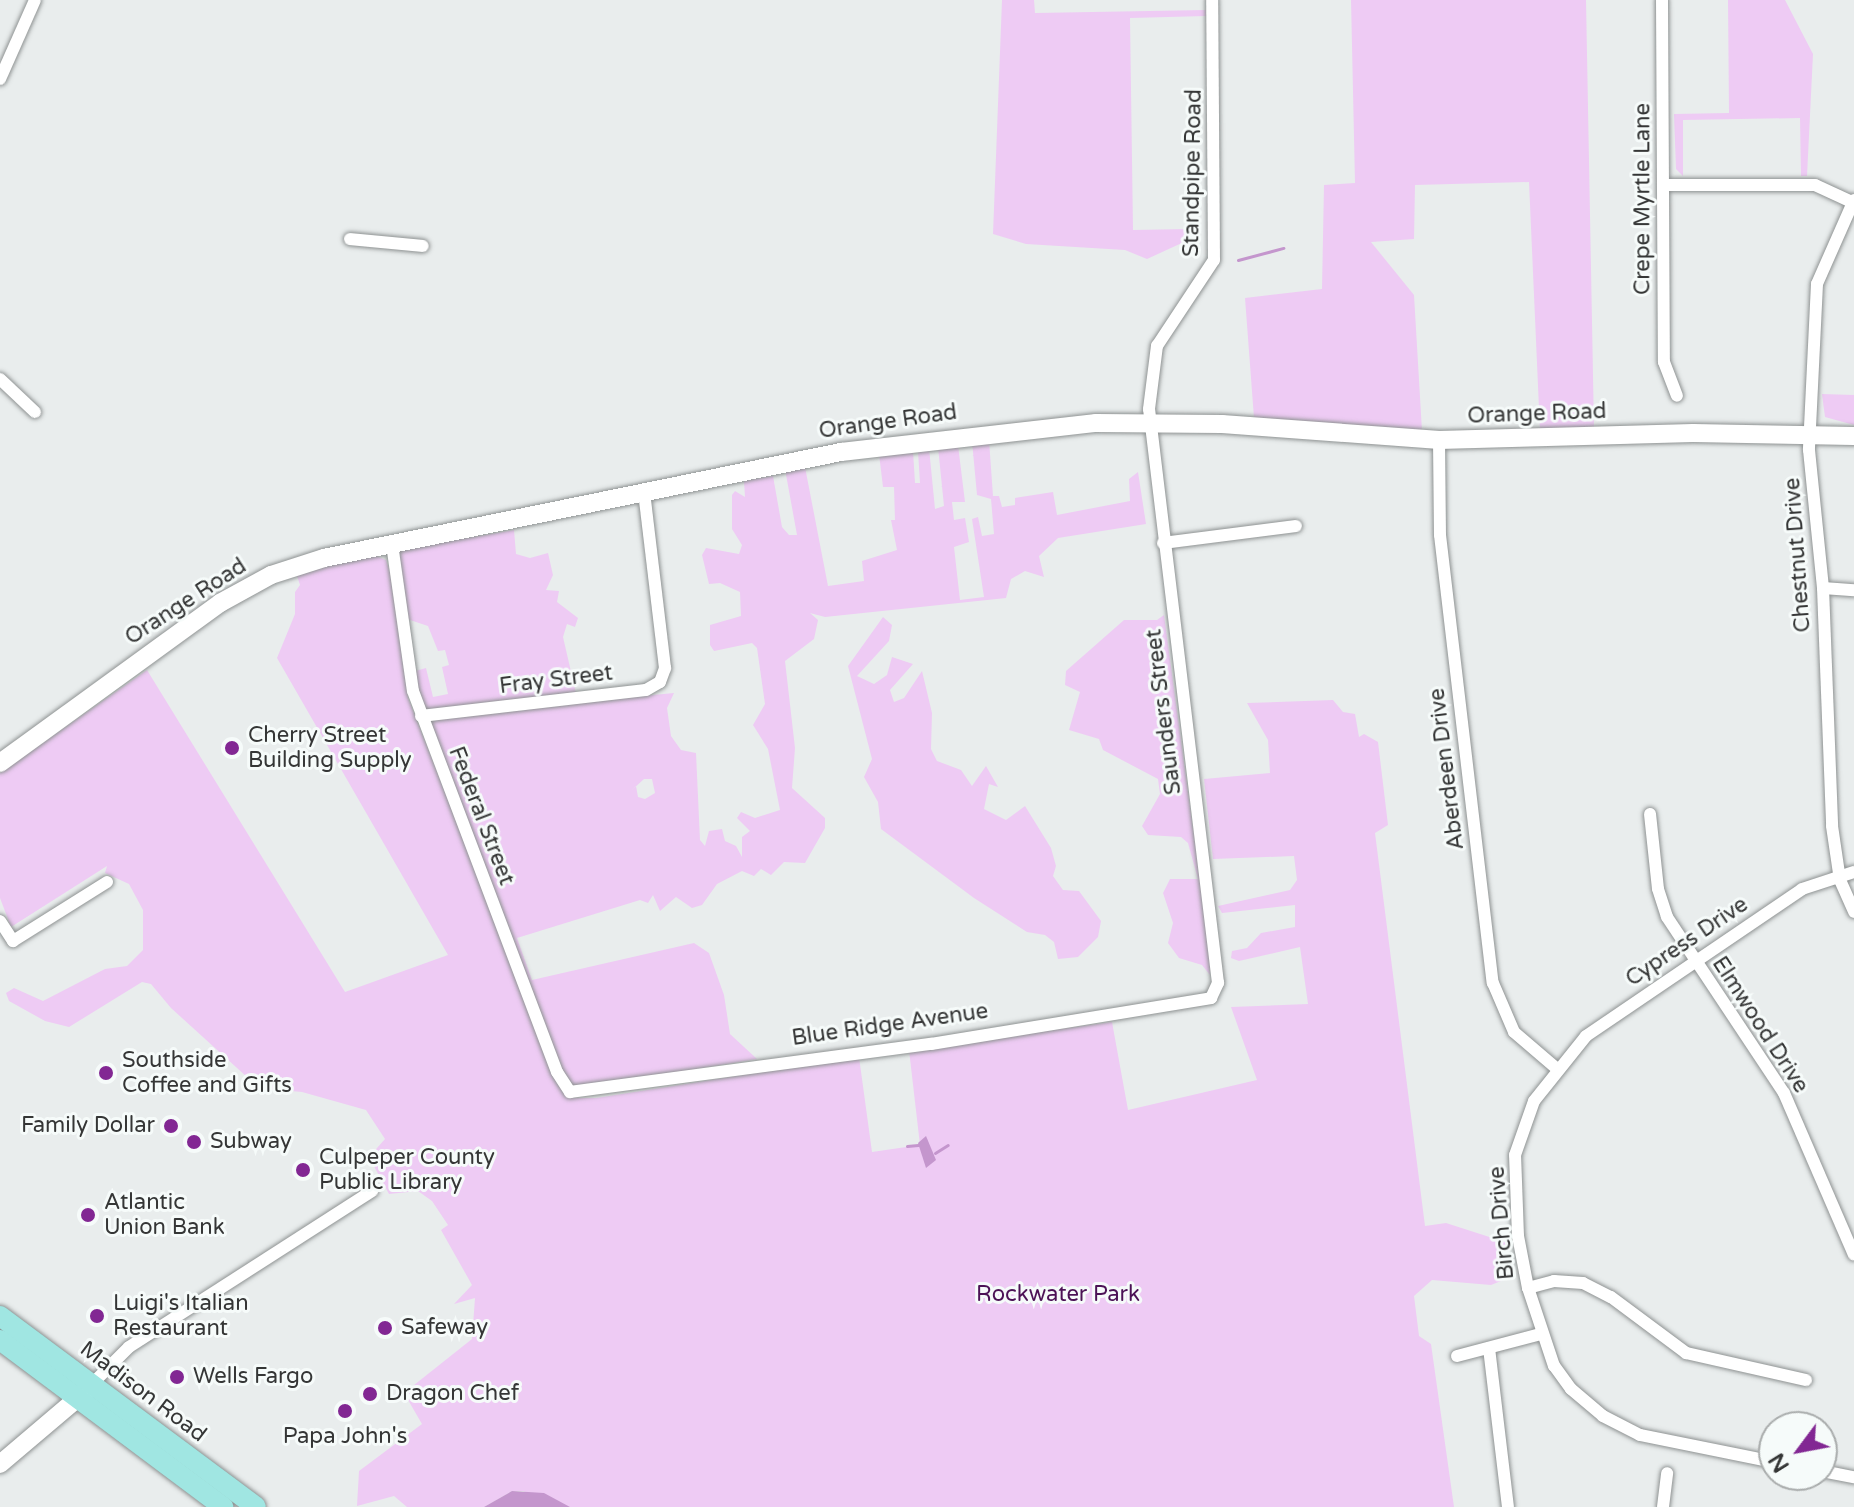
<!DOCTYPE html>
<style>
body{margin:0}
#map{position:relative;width:1854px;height:1507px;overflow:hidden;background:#e9eded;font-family:"Varela Round",sans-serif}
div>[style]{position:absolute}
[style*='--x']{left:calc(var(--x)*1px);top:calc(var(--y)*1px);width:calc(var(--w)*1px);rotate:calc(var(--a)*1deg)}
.green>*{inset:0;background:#eecbf4}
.water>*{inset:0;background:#c496cd}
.stream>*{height:3px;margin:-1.5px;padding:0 1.5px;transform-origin:1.5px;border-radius:1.5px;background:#c496cd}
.roads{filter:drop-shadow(0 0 2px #8e9292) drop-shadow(0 0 2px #8e9292)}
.street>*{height:12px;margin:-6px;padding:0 6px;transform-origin:6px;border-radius:6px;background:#fff}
.secondary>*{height:18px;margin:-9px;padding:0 9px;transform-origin:9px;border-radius:9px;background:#fff}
.primary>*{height:20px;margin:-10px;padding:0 10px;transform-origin:10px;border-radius:10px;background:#a0e6e2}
.dots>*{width:22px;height:22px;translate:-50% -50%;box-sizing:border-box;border:4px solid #f6fbfa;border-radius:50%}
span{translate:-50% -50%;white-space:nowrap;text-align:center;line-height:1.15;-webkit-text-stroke:6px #f6fbfa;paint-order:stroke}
.street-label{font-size:22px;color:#353636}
.poi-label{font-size:22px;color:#353636}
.left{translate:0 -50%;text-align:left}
.right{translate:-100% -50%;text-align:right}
.park-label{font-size:22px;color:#4c1256}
.north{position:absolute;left:1758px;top:1411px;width:80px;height:80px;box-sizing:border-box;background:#f6fbfa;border:2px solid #a9acac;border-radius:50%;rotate:238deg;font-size:22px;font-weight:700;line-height:32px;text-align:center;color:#353636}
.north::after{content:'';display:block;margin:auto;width:28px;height:36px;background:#822793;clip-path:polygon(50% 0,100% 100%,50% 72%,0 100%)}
</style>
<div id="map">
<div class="green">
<i style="clip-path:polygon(1002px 0,1034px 0,1035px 13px,1206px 10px,1206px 16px,1130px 18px,1133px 230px,1189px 229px,1184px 242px,1147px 259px,1125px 250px,1026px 244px,993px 234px)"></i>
<i style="clip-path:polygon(1351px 0,1586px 0,1594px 429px,1540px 431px,1529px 182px,1415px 185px,1414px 239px,1371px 242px,1414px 295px,1422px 431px,1254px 418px,1245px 298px,1322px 289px,1324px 185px,1355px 183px)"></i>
<i style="clip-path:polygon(1728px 0,1785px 0,1813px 54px,1807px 176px,1801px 176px,1800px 118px,1683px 120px,1683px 176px,1676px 169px,1674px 114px,1729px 113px)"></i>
<i style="clip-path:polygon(1822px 394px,1854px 395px,1854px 425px,1825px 417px)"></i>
<i style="clip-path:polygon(evenodd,989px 440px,993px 496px,999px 496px,1002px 507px,1015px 505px,1015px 498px,1053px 492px,1057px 515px,1130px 501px,1129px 479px,1138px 472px,1146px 524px,1058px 538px,1039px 556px,1044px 577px,1025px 571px,1011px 579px,1006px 598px,825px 617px,810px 613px,818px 620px,814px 639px,785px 661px,795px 748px,792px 788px,825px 818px,825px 828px,805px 863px,784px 862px,771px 875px,761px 869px,754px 876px,742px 871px,717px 884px,702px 905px,692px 908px,676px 897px,660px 911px,653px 895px,648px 903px,640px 900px,517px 938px,532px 980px,694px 943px,709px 953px,724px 995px,730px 1034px,757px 1059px,576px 1089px,566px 1082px,412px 672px,426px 668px,433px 697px,448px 694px,442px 667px,449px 665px,445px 650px,438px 651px,428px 626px,407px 619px,397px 550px,514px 530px,516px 554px,530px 558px,548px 553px,553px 575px,546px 590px,559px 591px,557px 602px,578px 618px,575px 627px,567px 624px,563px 637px,578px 702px,674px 693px,667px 708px,671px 736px,681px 750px,696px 753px,700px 840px,705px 846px,709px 831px,722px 829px,725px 841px,736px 846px,742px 857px,742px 837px,750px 831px,737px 818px,741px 812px,755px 818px,780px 810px,768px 749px,753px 725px,765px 704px,757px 648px,752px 643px,714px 651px,710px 645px,710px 625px,741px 616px,740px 592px,720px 583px,709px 584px,702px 555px,706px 548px,739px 554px,742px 545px,732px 529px,732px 495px,735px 491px,745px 497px,744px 481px,773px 476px,782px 527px,789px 535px,797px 535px,785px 469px,805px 467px,828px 586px,864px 581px,862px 561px,897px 550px,891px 520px,895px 520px,894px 487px,883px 487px,879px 454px,913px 451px,915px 483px,920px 483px,918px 451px,929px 448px,935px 509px,944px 506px,938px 447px,958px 445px,965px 502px,952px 502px,954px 520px,965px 518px,969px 542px,954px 547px,960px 600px,984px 597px,972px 519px,978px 517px,982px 536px,994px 534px,991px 499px,977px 495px,972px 441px,989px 440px,644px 779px,652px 779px,655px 793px,645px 799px,638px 797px,636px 786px,632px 790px,644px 779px)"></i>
<i style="clip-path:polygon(376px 556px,386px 560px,390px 572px,408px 698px,562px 1091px,570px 1098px,596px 1098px,859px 1057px,872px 1152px,920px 1145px,909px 1050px,1112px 1022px,1128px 1110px,1257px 1080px,1231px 1007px,1308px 1004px,1300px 947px,1239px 961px,1231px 958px,1232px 951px,1247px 948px,1261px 933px,1295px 927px,1295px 905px,1222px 913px,1218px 906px,1290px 890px,1297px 880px,1294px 856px,1213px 859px,1204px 779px,1270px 773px,1268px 740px,1247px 703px,1333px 700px,1343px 712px,1355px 714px,1359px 737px,1364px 734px,1378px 742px,1388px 825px,1375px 833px,1425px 1226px,1446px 1223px,1505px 1242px,1511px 1277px,1491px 1285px,1432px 1280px,1414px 1296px,1419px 1336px,1431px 1344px,1454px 1507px,570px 1507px,523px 1491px,512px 1491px,484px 1507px,407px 1507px,394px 1496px,357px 1506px,359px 1471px,422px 1424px,404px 1393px,472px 1339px,475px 1298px,454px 1304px,472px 1285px,441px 1230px,448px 1225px,432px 1201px,418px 1191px,389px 1194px,369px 1157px,385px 1139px,366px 1110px,302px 1092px,259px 1088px,171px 1008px,151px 984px,142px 982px,69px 1027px,45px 1021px,9px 1001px,6px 993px,14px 988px,43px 1001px,105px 969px,127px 966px,143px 950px,143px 910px,129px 884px,105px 873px,107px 866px,11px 927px,0 898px,0 773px,147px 670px,345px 992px,448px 955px,277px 658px,295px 614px,295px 592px,300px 585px,296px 573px)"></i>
<i style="clip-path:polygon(1164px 615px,1211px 962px,1210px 975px,1202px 965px,1179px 958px,1168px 943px,1173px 923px,1163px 893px,1170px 879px,1198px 879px,1188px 843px,1181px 837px,1148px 835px,1142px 826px,1160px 794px,1158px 779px,1103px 750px,1099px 739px,1069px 730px,1080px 692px,1065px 685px,1066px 671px,1124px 620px,1157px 620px)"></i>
<i style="clip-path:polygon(883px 617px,892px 625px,889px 641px,857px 676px,874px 684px,887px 675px,892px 657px,913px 664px,890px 690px,894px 702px,904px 698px,922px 671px,932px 713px,931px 749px,937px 761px,961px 770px,972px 786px,986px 766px,998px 787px,989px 784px,984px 809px,1006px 820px,1025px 806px,1051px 848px,1056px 866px,1053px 876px,1063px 890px,1079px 891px,1101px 921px,1098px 937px,1078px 957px,1058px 959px,1054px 942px,1045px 935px,1027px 932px,974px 898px,881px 829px,878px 802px,864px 777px,872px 759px,848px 666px)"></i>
</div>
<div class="water">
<i style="clip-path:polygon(926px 1136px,936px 1160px,926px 1168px,918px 1143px)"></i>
<i style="clip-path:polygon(512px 1491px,544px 1493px,570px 1507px,484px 1507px)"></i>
</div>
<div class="stream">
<i style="--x:1238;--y:260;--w:47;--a:-14.9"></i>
<i style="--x:907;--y:1146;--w:11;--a:-5"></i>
<i style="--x:935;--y:1153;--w:15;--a:-32"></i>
</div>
<div class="roads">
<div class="street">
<i style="--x:1662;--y:0;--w:362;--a:89.7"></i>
<i style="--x:1664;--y:362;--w:36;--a:69"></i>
<i style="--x:0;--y:79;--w:86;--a:-66.1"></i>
<i style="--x:1665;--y:185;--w:150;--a:0"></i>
<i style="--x:1815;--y:185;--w:43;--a:24.8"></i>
<i style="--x:1854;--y:200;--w:92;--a:113.8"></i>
<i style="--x:1817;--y:284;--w:166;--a:92.8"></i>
<i style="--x:1809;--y:450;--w:139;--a:84.2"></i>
<i style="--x:1823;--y:588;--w:238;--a:87.8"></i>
<i style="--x:1832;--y:826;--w:55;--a:81.6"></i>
<i style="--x:1840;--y:880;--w:35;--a:66"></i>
<i style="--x:350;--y:239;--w:73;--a:5.5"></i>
<i style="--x:0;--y:379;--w:48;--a:43.3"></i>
<i style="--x:1439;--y:440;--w:95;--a:89.4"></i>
<i style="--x:1440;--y:535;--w:451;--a:83.3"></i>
<i style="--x:1493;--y:983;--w:53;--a:66.8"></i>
<i style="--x:1514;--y:1032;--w:55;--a:40.6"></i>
<i style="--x:1163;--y:543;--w:134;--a:-7.3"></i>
<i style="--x:392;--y:544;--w:148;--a:81.9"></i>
<i style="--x:413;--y:691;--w:407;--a:69.3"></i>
<i style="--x:557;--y:1072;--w:24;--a:57"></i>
<i style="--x:570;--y:1092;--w:364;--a:-7.6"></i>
<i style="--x:931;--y:1044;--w:284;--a:-9.3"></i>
<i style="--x:1211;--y:998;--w:17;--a:-65"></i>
<i style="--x:1218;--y:983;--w:578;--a:-96.85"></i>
<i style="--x:1149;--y:409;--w:64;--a:-82.8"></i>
<i style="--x:1157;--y:346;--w:103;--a:-56.5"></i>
<i style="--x:1214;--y:260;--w:260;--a:-90.4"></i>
<i style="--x:1823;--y:588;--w:31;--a:4"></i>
<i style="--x:421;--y:716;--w:226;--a:-6.6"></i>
<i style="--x:646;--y:690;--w:16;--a:-30"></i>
<i style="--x:660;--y:682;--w:15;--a:-70"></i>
<i style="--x:665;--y:668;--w:178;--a:-96.8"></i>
<i style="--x:1650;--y:814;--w:75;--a:83.9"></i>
<i style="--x:1658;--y:889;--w:29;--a:72"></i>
<i style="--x:1667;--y:917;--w:211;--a:56.4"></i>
<i style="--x:1784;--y:1093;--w:176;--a:66.6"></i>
<i style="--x:0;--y:921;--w:24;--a:57"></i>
<i style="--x:13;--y:941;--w:111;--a:-32.1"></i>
<i style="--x:1528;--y:1288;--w:27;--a:-15"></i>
<i style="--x:1554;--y:1281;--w:29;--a:4"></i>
<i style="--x:1583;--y:1283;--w:31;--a:27"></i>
<i style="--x:1611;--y:1297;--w:94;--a:36.7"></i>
<i style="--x:1686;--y:1353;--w:123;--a:12.7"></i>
<i style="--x:1489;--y:1348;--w:160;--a:83.2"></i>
<i style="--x:1457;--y:1356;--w:87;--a:-14.7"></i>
<i style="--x:92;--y:1384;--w:52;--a:-45"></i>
<i style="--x:129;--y:1347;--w:289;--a:-32.7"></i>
<i style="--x:1774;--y:1462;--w:137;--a:-168.6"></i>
<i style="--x:1640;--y:1435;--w:42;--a:-152.8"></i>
<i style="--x:1603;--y:1416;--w:42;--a:-139.8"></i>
<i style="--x:1571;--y:1389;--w:29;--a:-126"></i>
<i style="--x:1554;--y:1366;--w:82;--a:-108.4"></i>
<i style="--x:1528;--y:1288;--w:53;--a:-100.9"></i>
<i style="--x:1518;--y:1236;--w:81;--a:-92.1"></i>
<i style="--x:1515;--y:1155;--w:57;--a:-70.6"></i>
<i style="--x:1534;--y:1101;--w:83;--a:-51.3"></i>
<i style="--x:1586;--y:1036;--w:261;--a:-34.2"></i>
<i style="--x:1802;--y:889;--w:55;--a:-18.1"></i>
<i style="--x:1822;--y:1471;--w:33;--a:11"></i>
<i style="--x:1663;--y:1507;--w:34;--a:-83"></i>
</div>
<div class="secondary">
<i style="--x:0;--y:763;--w:272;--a:-36"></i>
<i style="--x:220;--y:603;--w:58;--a:-28.8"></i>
<i style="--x:271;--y:575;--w:56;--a:-17.8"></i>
<i style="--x:324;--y:558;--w:528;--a:-11.59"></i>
<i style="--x:841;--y:452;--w:257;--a:-6.5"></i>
<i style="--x:1096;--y:423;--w:126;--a:0.5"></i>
<i style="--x:1222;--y:424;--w:218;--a:4.2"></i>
<i style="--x:1439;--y:440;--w:254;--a:-1.6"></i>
<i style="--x:1693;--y:433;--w:161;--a:1.1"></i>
<i style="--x:0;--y:1464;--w:113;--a:-40.3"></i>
</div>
<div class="primary">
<i style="--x:0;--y:1316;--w:319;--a:36.7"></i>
<i style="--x:0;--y:1340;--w:279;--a:36.8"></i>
</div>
</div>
<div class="dots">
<i style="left:232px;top:748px;background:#822793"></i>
<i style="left:106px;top:1073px;background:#822793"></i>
<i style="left:171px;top:1126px;background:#822793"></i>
<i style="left:194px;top:1142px;background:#822793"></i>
<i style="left:303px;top:1170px;background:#822793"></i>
<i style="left:88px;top:1215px;background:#822793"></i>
<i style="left:97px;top:1316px;background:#822793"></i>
<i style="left:385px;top:1328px;background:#822793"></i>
<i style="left:177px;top:1377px;background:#822793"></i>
<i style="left:370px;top:1394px;background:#822793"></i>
<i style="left:345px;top:1411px;background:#822793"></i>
</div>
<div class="street-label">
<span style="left:1193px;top:173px;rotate:-89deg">Standpipe Road</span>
<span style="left:1643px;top:199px;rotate:-90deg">Crepe Myrtle Lane</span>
<span style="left:1537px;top:414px;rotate:-2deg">Orange Road</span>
<span style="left:888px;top:422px;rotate:-8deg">Orange Road</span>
<span style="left:1798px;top:555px;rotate:-94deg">Chestnut Drive</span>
<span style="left:186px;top:602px;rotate:-33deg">Orange Road</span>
<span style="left:556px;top:680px;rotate:-7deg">Fray Street</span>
<span style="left:1164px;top:712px;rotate:-97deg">Saunders Street</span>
<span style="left:1447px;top:769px;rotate:-97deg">Aberdeen Drive</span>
<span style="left:481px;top:816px;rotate:69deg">Federal Street</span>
<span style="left:1687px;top:942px;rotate:-34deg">Cypress Drive</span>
<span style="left:890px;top:1025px;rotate:-8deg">Blue Ridge Avenue</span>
<span style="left:1760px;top:1025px;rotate:57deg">Elmwood Drive</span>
<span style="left:1502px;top:1223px;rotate:-95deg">Birch Drive</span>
<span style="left:143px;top:1392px;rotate:37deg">Madison Road</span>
</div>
<div class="poi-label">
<span class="left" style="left:248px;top:748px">Cherry Street<br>Building Supply</span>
<span class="left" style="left:122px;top:1073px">Southside<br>Coffee and Gifts</span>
<span class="right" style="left:155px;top:1126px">Family Dollar</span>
<span class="left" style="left:210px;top:1142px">Subway</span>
<span class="left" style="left:319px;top:1170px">Culpeper County<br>Public Library</span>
<span class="left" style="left:104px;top:1215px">Atlantic<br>Union Bank</span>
<span class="left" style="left:113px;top:1316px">Luigi's Italian<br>Restaurant</span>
<span class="left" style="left:401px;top:1328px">Safeway</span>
<span class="left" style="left:193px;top:1377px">Wells Fargo</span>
<span class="left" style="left:386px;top:1394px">Dragon Chef</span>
<span style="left:345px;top:1437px">Papa John's</span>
</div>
<div class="park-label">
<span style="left:1058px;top:1295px">Rockwater Park</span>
</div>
<div class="north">N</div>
</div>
